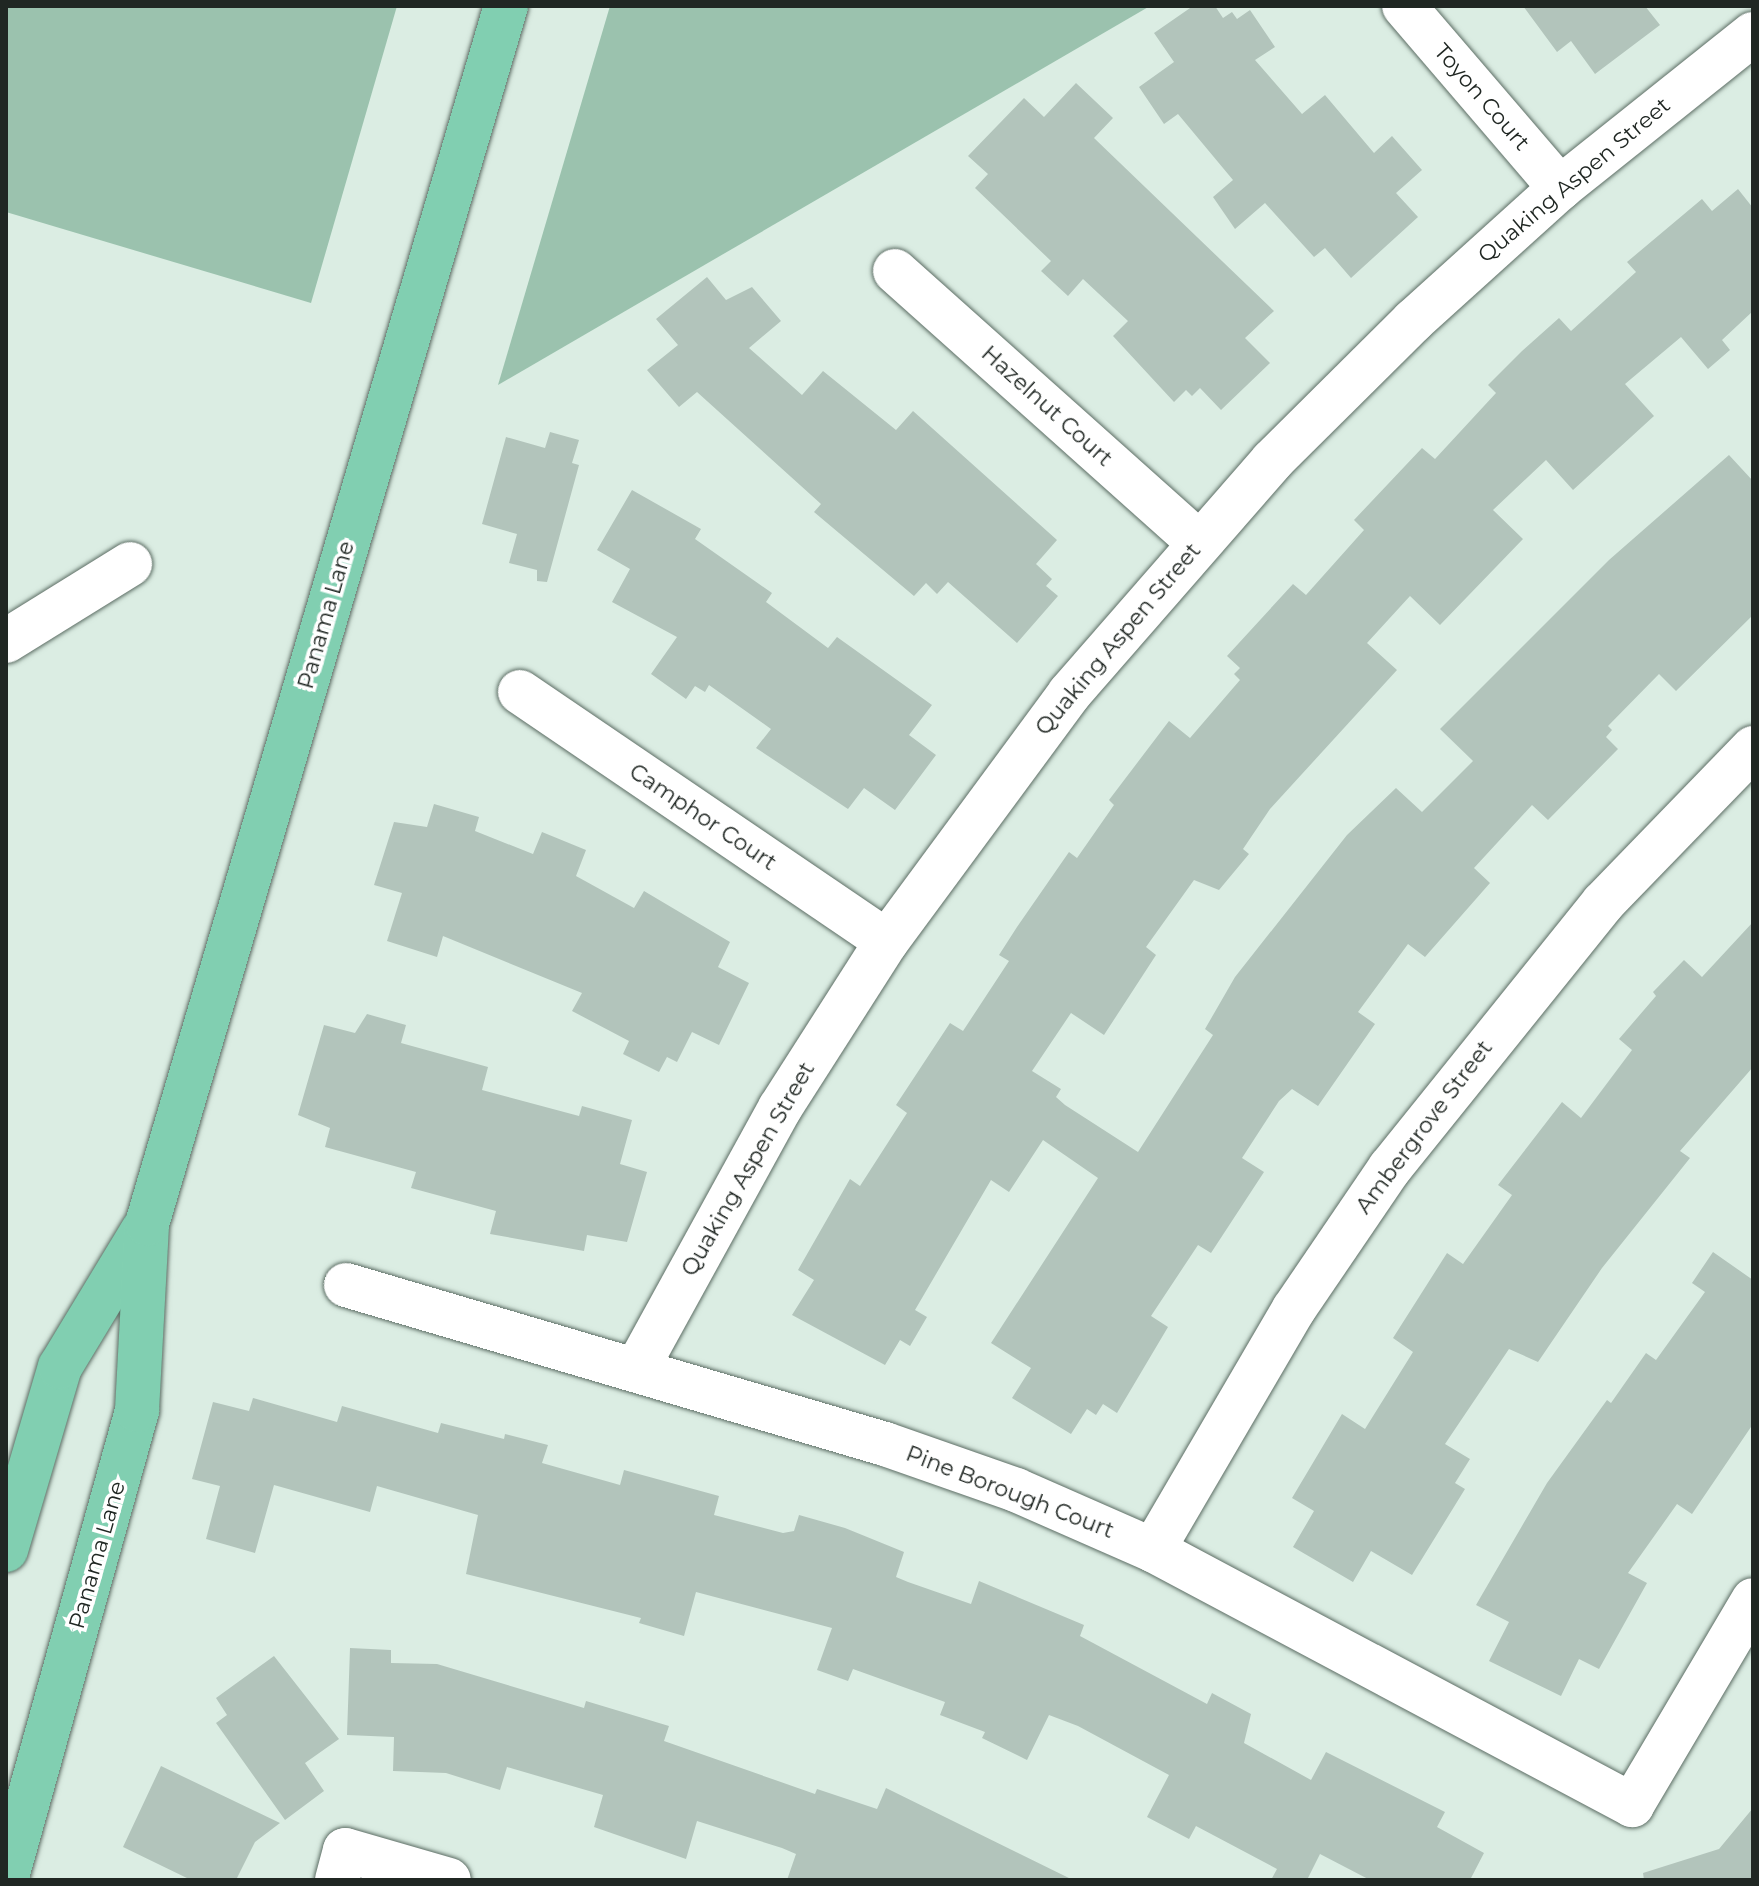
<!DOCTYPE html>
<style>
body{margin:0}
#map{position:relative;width:1759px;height:1886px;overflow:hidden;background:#dbede3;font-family:Montserrat,sans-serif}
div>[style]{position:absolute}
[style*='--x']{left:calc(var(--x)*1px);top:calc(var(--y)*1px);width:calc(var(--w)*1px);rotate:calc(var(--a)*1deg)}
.green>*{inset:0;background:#9bc2ae}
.building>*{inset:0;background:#b2c4bb}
.roads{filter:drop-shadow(0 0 2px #5c6d64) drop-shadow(0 0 2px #5c6d64)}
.minor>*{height:44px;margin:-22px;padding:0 22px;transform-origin:22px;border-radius:22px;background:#fff}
.major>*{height:44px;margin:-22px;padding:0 22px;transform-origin:22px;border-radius:22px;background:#81cfb1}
span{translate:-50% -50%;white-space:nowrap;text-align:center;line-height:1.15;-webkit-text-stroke:7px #fff;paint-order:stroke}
.street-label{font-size:22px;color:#202723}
.frame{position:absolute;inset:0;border:8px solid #202723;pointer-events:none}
</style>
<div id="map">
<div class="green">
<i style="clip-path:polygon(6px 6px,397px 6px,311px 303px,6px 212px)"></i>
<i style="clip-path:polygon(610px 6px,1150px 6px,498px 385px)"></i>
</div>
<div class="building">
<i style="clip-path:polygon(1193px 6px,1215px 6px,1223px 18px,1232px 12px,1237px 19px,1250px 10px,1275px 47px,1255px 60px,1302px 114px,1325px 95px,1374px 153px,1392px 136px,1422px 170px,1396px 193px,1418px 217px,1351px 278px,1325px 248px,1314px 257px,1265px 203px,1235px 229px,1213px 197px,1233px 180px,1178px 114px,1164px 124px,1139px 87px,1174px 62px,1154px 33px)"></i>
<i style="clip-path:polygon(1523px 6px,1645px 6px,1660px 25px,1595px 74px,1571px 41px,1557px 52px)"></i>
<i style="clip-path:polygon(1076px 83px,1113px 118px,1094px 138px,1274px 311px,1245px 338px,1270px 363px,1221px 410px,1200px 388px,1192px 396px,1186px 390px,1174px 402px,1113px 336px,1128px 321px,1083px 279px,1068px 296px,1041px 271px,1051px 261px,975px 188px,988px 174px,968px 156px,1024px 98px,1044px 117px)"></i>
<i style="clip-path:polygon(1738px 189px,1753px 208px,1753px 311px,1722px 340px,1730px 350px,1708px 369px,1681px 337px,1625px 384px,1654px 416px,1573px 490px,1546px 460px,1493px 510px,1523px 539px,1440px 625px,1410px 596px,1367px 643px,1397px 670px,1270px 809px,1243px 849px,1249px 854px,1219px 890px,1194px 880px,1146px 947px,1156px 955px,1104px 1035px,1071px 1013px,1032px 1071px,1061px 1089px,1056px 1097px,1065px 1105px,1138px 1152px,1213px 1035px,1205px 1029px,1235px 977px,1347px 835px,1396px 788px,1422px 812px,1473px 761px,1440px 729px,1609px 560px,1729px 455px,1753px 481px,1753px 615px,1676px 691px,1659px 674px,1608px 726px,1612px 730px,1606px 737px,1618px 749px,1548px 820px,1532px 805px,1474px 868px,1490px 883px,1425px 957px,1408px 944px,1358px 1012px,1375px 1024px,1318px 1106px,1292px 1089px,1279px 1101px,1242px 1158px,1264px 1172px,1211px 1253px,1198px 1245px,1151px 1316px,1168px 1327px,1117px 1413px,1103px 1404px,1096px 1415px,1087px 1409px,1071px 1434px,1012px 1398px,1031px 1368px,991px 1343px,1098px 1178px,1043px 1140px,1009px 1192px,991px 1180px,915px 1310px,927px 1317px,910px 1346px,900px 1340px,885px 1365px,792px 1315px,814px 1280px,798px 1270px,850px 1179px,860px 1186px,907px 1113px,896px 1105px,950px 1023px,963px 1031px,1009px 961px,999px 955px,1017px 927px,1069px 852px,1077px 858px,1114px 805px,1109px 800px,1169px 721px,1190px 738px,1240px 680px,1234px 674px,1240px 668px,1227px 656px,1293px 584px,1306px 595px,1364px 530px,1354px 520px,1422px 448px,1435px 459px,1496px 393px,1488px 385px,1522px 351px,1559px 318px,1571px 331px,1636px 272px,1627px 262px,1702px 199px,1712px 211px)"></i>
<i style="clip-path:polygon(707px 277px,726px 300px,752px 287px,781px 321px,749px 348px,802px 395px,823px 371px,896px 430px,913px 411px,1057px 540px,1036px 564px,1052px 579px,1046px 586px,1058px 596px,1017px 643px,948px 582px,937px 594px,926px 583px,914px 596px,814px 512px,821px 504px,697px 392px,679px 407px,647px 370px,678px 345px,656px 319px)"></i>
<i style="clip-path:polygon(550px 432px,579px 440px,572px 463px,579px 465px,547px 582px,537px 581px,537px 570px,509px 563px,517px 534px,482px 524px,506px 437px,545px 448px)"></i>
<i style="clip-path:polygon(632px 490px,701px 529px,695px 539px,772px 593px,766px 602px,828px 648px,837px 637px,932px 705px,909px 735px,936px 755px,895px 810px,864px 788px,848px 809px,756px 748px,771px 729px,709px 685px,705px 692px,695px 686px,686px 699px,651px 674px,677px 637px,612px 602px,630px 569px,597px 550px)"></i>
<i style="clip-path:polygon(434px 804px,479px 817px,475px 831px,533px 854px,542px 832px,586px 850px,576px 876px,634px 908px,644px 891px,730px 942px,718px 967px,749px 983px,719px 1045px,692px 1032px,677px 1062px,667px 1057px,659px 1072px,623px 1054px,629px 1041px,572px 1011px,582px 993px,443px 936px,437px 957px,387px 941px,402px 893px,374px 885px,394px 822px,427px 827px)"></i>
<i style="clip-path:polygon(1753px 922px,1753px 1067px,1680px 1151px,1690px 1158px,1602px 1268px,1538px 1362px,1509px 1349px,1445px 1444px,1470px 1459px,1455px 1483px,1465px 1489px,1412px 1575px,1371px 1551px,1353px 1582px,1293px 1547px,1314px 1511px,1292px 1498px,1342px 1414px,1365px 1429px,1413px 1352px,1393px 1338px,1447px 1253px,1463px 1264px,1512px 1195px,1498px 1185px,1562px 1102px,1581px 1118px,1632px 1050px,1619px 1039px,1656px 996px,1653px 992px,1684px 960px,1702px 977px)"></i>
<i style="clip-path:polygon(367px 1014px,406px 1025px,401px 1043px,488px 1067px,482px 1090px,579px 1116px,582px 1106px,632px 1120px,620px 1164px,647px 1172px,627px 1242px,587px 1235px,584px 1251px,490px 1234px,496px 1211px,411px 1188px,416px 1172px,325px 1147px,330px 1128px,298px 1115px,324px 1025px,355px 1033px)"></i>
<i style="clip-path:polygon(1713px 1252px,1753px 1280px,1753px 1424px,1692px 1514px,1677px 1504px,1628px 1573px,1647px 1583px,1599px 1669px,1579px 1659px,1561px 1696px,1489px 1661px,1509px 1622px,1476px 1605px,1547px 1483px,1607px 1400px,1611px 1403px,1646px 1353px,1656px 1360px,1705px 1292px,1692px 1283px)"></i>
<i style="clip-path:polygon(253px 1398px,337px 1422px,342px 1406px,438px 1433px,441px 1423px,504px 1439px,505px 1434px,548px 1445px,542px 1463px,620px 1485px,624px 1470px,719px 1496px,714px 1515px,783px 1533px,794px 1531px,799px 1515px,845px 1528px,904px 1552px,896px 1577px,908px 1582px,971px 1604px,979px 1581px,1084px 1625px,1080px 1636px,1207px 1704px,1212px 1693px,1251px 1714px,1244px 1743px,1311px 1780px,1326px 1752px,1445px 1812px,1437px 1827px,1484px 1853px,1470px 1880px,1370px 1880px,1320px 1854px,1307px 1880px,1271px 1880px,1277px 1869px,1196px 1826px,1189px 1839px,1147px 1817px,1169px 1775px,1078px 1726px,1049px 1715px,1027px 1760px,982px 1738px,985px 1732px,940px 1715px,945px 1702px,853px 1669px,848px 1681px,817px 1670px,832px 1628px,696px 1592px,684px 1636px,639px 1623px,641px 1618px,466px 1574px,478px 1515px,377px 1486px,370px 1512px,274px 1485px,255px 1553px,206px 1539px,220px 1486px,192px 1479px,213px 1402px,249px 1411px)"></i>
<i style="clip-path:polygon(350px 1648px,391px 1650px,391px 1663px,437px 1664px,584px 1708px,586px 1701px,669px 1726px,664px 1741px,815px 1794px,817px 1789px,877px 1809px,886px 1788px,1073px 1880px,787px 1880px,796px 1854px,782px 1848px,697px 1821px,686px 1859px,594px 1827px,603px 1795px,507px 1767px,500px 1790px,446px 1773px,393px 1771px,394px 1737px,347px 1735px)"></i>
<i style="clip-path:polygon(274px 1656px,339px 1739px,305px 1763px,324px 1791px,285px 1820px,216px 1723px,227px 1715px,216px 1698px)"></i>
<i style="clip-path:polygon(161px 1766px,280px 1823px,255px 1842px,236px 1880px,191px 1880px,123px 1847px)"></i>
<i style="clip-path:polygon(1753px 1808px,1753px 1880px,1644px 1880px,1643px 1873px,1719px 1849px)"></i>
</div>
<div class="roads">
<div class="minor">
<i style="--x:1404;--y:6;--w:240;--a:49.4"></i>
<i style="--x:895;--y:271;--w:407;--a:41.8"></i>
<i style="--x:6;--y:641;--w:146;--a:-31.8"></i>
<i style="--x:520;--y:692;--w:443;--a:34.2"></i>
<i style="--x:346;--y:1285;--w:562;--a:16.44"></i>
<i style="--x:885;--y:1444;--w:139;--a:19.3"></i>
<i style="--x:1016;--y:1490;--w:150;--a:23.7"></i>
<i style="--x:1153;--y:1550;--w:543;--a:28.03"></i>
<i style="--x:1632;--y:1805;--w:238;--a:-59.4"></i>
<i style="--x:636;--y:1370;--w:299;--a:-61.2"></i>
<i style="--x:780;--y:1108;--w:198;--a:-57.4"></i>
<i style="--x:887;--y:941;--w:307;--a:-53.6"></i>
<i style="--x:1069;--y:694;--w:309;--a:-48.9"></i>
<i style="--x:1272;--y:461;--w:199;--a:-44.8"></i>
<i style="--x:1413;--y:321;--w:198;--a:-42.1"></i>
<i style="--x:1560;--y:188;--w:247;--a:-38.6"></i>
<i style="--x:1153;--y:1550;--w:279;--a:-59.7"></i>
<i style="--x:1294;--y:1309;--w:171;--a:-55.8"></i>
<i style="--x:1390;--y:1168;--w:340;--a:-51.2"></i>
<i style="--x:1603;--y:903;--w:216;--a:-45.9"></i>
<i style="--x:337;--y:1880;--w:31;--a:-75"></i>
<i style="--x:345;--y:1850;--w:108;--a:16.1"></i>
</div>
<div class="major">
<i style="--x:6;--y:1550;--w:191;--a:-73.6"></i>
<i style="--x:60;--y:1367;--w:160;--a:-58.8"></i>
<i style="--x:6;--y:1880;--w:488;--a:-74.4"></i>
<i style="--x:137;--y:1410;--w:186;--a:-86.9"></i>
<i style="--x:147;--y:1224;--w:1270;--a:-73.58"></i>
</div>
</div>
<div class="street-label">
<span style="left:1482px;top:97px;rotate:49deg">Toyon Court</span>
<span style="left:1574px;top:180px;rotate:-40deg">Quaking Aspen Street</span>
<span style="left:1047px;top:406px;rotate:42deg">Hazelnut Court</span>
<span style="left:326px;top:615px;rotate:-74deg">Panama Lane</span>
<span style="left:1118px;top:639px;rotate:-50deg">Quaking Aspen Street</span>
<span style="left:703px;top:817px;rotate:34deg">Camphor Court</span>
<span style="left:1424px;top:1127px;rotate:-53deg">Ambergrove Street</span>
<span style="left:748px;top:1169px;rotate:-60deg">Quaking Aspen Street</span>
<span style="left:1010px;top:1492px;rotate:21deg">Pine Borough Court</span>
<span style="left:97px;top:1555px;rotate:-74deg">Panama Lane</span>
</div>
<div class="frame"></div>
</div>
